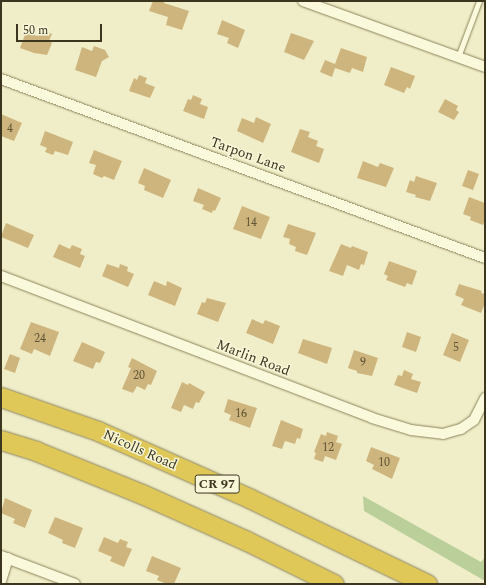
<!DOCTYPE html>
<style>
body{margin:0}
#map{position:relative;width:486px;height:585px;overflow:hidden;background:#f0eec8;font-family:Spectral,serif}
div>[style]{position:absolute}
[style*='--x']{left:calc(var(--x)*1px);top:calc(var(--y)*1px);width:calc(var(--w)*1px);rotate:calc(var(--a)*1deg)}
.green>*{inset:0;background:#bbcf9b}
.building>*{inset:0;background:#ceb57d}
.roads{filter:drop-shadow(0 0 1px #8c835c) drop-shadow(0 0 1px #8c835c)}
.lane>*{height:5px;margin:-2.5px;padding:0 2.5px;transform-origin:2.5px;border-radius:2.5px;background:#faf9db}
.street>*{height:10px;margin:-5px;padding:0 5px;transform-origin:5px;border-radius:5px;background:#faf9db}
.highway>*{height:19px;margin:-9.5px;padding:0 9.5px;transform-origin:9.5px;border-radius:9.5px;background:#dfc858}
span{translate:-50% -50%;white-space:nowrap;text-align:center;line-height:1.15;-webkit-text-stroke:3px #f7f6d7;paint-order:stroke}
.number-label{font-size:12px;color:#605537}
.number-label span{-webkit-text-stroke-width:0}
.shield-label span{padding:1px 3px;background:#f7f6d7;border:1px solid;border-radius:3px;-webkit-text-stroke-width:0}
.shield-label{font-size:13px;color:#3c3520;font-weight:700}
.street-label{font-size:14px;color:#3c3520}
.frame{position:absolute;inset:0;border:2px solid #3c3520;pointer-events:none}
.scale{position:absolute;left:16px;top:24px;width:86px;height:18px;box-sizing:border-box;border:2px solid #3c3520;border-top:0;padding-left:5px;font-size:12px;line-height:14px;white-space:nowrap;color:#3c3520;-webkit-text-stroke:3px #f7f6d7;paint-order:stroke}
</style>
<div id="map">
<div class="green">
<i style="clip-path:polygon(363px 496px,481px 562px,485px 557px,485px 581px,364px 511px)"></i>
</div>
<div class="building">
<i style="clip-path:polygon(153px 1px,164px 1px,164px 3px,189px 11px,182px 30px,166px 25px,168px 17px,149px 11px)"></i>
<i style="clip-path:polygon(222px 20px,245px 30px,238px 48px,227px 43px,229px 38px,217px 34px)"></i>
<i style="clip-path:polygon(39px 29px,52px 34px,49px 41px,52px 43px,47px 55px,34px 53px,20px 48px,26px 32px,37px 36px)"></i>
<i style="clip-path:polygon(291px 33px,314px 41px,304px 60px,284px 52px)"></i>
<i style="clip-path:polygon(94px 46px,105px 50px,109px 57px,102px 61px,96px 77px,75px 70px,82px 47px,92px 51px)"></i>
<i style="clip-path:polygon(341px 48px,367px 57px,363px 72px,352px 68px,350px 73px,335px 68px,332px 77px,320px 72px,325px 60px,335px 64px)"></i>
<i style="clip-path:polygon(391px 67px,415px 76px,410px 89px,407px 87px,404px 93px,384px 85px)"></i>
<i style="clip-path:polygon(139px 75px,147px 78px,145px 83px,155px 87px,150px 98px,129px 91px,134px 78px,137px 80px)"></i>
<i style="clip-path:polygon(193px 95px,202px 99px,200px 104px,208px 107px,204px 119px,183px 111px,188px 99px,191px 100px)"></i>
<i style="clip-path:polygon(445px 99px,458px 106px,456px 110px,459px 112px,454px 120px,438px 112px)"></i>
<i style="clip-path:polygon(1px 114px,22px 123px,14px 141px,1px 136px)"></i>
<i style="clip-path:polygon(256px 117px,271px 124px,263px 143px,237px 131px,242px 118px,254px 123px)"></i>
<i style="clip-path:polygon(300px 129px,310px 132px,308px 137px,318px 141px,316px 146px,324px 149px,319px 163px,291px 152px)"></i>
<i style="clip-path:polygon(45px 131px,73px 142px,68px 155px,55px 151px,53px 155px,45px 152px,47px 148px,40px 145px)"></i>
<i style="clip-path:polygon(94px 150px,122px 161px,114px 180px,104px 176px,102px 178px,93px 174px,96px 165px,89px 163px)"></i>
<i style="clip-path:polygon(363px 161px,378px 167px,380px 163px,394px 168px,386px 187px,357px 178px)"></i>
<i style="clip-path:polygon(144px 168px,171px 180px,163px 198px,144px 190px,145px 186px,138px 183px)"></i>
<i style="clip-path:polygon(468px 170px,479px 174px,473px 190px,462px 186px)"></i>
<i style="clip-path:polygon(416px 176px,437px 183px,430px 201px,415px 197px,416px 195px,406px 192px,410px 180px,414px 182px)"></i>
<i style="clip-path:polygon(198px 188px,221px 198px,215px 211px,213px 210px,212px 213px,202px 209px,204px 205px,193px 201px)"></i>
<i style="clip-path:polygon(469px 197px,485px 203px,485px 220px,483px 225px,470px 220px,471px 217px,463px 214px)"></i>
<i style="clip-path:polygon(242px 206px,270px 217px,261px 239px,233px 229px)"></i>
<i style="clip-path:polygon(6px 223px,34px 235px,28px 248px,1px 237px)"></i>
<i style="clip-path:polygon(288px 224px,316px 233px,307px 255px,295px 251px,296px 247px,289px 244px,290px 239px,283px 237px)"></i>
<i style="clip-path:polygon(59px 244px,70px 249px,72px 245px,82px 249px,80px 254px,85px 256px,80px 268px,53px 257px)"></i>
<i style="clip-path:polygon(341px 244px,351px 248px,352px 246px,368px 252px,364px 265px,361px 264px,359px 270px,347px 265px,343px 276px,329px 271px)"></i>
<i style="clip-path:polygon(389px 261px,417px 271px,412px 285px,407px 283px,405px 287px,386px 280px,388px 276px,384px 274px)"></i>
<i style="clip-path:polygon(107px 264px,119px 268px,120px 264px,128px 267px,127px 271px,134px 274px,128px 287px,102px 276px)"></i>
<i style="clip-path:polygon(154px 281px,166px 286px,167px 281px,182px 288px,175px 306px,148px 295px)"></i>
<i style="clip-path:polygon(459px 284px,482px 291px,481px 293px,485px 294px,485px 303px,481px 313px,461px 305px,464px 299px,455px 295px)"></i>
<i style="clip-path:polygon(207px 298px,226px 303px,218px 322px,197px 314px,202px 302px,205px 303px)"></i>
<i style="clip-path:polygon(252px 319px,263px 324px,265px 320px,280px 326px,273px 344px,246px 333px)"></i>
<i style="clip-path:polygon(31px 322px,59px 332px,50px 356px,34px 349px,32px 354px,20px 349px)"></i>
<i style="clip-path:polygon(407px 332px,421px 337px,416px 352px,402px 347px)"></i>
<i style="clip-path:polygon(452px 333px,469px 340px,460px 362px,443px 355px)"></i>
<i style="clip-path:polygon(303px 339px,332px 348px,327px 364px,298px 353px)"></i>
<i style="clip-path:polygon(82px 342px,105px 352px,100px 363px,96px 362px,93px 369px,73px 361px)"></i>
<i style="clip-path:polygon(354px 350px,378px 358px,372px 376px,357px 373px,357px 371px,348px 368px)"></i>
<i style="clip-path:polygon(10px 354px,20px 358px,15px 373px,4px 369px)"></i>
<i style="clip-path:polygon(132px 358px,157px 371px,151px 385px,148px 384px,145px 390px,137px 386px,133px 393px,122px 389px,131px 368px,128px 367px)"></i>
<i style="clip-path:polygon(404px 370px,413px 374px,411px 379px,421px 382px,417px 393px,394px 385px,398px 375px,402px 376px)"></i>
<i style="clip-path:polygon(182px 382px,188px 385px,189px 383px,205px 392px,199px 403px,196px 402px,193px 409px,184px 405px,181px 412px,171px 408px)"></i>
<i style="clip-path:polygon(228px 399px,257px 408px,250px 428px,229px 420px,231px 415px,224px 412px)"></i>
<i style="clip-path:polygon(281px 420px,303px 429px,300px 439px,297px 438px,295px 444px,285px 441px,282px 449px,272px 446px)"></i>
<i style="clip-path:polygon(327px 432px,338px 436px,336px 442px,342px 444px,336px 460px,325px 456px,323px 462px,314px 459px,316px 453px,314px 452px,321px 434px,326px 436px)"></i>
<i style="clip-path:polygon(371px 447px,400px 458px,392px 479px,372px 469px,374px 465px,366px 461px)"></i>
<i style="clip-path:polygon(5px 498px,32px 510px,25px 528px,13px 523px,15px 519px,1px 513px)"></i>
<i style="clip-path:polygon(55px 517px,83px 528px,75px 548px,62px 543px,63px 540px,48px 533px)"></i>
<i style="clip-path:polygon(104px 537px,118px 543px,120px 539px,128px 542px,126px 547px,132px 549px,124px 567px,110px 561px,112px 557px,98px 551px)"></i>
<i style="clip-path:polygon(152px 556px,181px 568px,174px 584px,167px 584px,157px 580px,159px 576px,146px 571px)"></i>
</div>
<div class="roads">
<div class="lane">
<i style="--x:458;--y:57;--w:60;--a:-69.4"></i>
</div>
<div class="street">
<i style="--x:303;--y:1;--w:194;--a:19.9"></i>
<i style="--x:1;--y:79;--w:516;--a:20.3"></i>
<i style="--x:1;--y:276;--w:397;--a:20.9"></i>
<i style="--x:372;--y:418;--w:41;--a:17.1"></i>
<i style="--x:411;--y:430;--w:32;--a:7"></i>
<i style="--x:443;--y:434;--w:19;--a:-16"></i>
<i style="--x:461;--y:429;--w:16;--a:-35"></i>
<i style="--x:474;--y:420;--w:25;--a:-63"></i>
<i style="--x:1;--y:556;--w:79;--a:20.7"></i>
<i style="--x:1;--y:581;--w:24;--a:-73"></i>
</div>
<div class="highway">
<i style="--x:1;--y:397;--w:103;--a:19.3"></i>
<i style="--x:98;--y:431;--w:165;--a:23.9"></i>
<i style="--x:249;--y:498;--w:198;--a:25.8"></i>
<i style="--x:1;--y:440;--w:37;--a:17"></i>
<i style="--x:36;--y:451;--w:114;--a:22.1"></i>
<i style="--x:142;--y:494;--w:115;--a:24.1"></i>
<i style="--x:247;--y:541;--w:97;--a:26.3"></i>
</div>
</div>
<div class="number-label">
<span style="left:10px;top:129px">4</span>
<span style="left:251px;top:223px">14</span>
<span style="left:40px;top:339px">24</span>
<span style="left:456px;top:348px">5</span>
<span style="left:363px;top:363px">9</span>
<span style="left:139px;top:376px">20</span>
<span style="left:241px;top:414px">16</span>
<span style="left:328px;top:448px">12</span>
<span style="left:384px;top:463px">10</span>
</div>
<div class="shield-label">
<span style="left:217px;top:484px">CR 97</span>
</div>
<div class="street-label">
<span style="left:248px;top:155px;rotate:20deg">Tarpon Lane</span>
<span style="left:253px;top:358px;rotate:21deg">Marlin Road</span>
<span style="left:140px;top:450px;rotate:24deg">Nicolls Road</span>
</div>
<div class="frame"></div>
<div class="scale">50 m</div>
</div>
